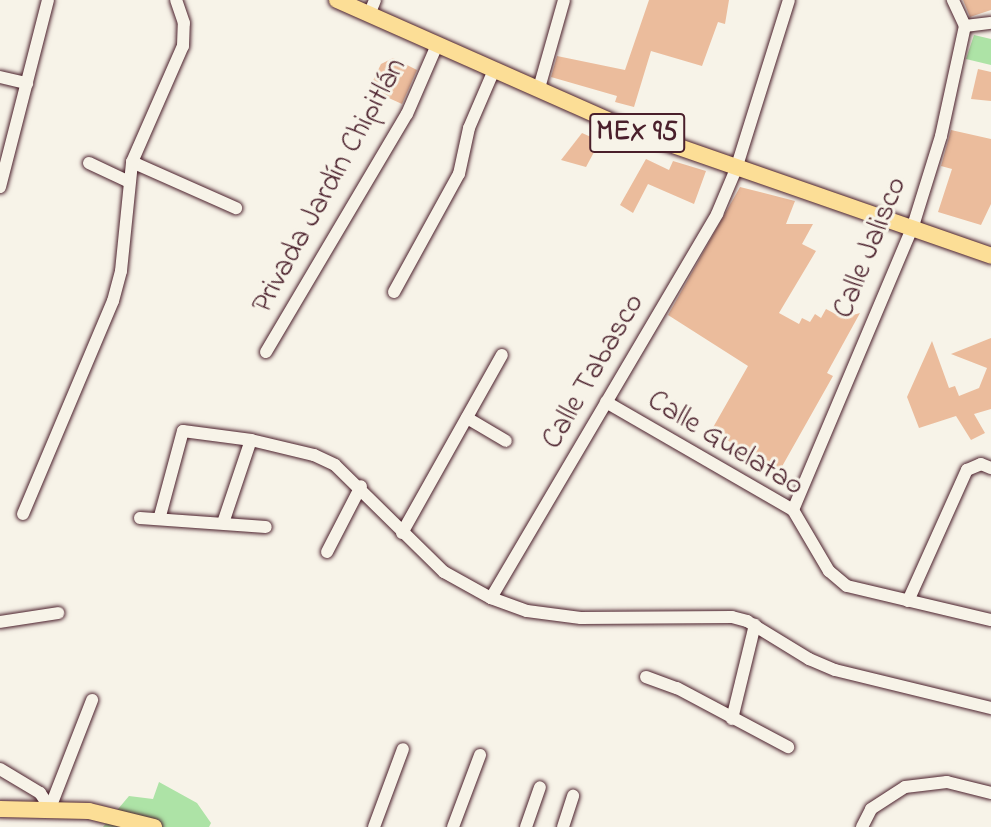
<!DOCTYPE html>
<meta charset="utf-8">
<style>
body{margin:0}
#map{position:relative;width:991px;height:827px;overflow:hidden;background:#f7f3e8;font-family:"Indie Flower",sans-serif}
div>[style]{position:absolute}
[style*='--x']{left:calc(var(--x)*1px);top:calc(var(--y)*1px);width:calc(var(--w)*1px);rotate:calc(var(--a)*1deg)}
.green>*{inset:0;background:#ade3a6}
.building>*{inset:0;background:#ebbc9c}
.roads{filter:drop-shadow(0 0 2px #4a1f2b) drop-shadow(0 0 2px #4a1f2b)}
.minor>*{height:12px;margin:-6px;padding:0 6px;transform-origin:6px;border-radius:6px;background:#f7f3e8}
.major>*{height:16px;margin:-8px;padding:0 8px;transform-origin:8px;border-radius:8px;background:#fcde96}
span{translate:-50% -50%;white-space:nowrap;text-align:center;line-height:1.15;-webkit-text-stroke:6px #f7f3e8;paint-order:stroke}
.shield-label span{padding:2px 5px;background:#f7f3e8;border:2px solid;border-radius:5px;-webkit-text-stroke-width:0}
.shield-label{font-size:28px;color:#4a1f2b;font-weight:700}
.street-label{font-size:30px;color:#4a1f2b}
</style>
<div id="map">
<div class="green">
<i style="clip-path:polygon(974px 35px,991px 39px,991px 65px,966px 59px)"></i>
<i style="clip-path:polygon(159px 782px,197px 803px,211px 823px,209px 827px,103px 827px,129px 796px,153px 799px)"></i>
</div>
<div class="building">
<i style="clip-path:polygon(649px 0,729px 0,725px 24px,718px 22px,702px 66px,651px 51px,634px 107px,615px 102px,617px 96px,551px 77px,557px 56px,625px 70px)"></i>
<i style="clip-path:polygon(963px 0,991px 0,991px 10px,970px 17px)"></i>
<i style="clip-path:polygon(393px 58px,417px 70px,402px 104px,369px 89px,381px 64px)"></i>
<i style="clip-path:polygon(978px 69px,991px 72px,991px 101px,971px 99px)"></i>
<i style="clip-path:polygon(951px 130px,991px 139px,991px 204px,981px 225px,938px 212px,952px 169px,941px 166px)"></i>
<i style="clip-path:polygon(582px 133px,600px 141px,586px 167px,561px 160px)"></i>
<i style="clip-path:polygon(646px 159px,669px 170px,673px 161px,706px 171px,694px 204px,648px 184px,633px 213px,620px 205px)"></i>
<i style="clip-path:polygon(740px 187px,795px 201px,786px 224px,813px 224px,802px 244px,816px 251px,779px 313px,799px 324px,802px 318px,810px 322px,815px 314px,821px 318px,826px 309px,843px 318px,860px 313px,827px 373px,833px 376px,780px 470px,711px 431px,748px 366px,668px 315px)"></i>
<i style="clip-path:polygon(991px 338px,991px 409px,974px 414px,985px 433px,971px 440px,956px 416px,919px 428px,907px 397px,932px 341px,949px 388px,955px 386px,959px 396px,979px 388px,987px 368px,951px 354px)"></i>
</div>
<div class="roads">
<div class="minor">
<i style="--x:369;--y:15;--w:16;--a:-68"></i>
<i style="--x:965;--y:26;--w:26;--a:-7"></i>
<i style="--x:0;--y:77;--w:28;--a:13"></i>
<i style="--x:539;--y:88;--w:91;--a:-74.1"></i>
<i style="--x:132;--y:162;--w:114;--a:23.9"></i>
<i style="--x:89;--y:163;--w:42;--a:25.3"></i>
<i style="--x:0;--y:187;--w:193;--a:-75.6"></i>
<i style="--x:394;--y:292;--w:135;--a:-61.2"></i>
<i style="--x:459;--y:174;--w:47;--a:-77.7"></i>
<i style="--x:469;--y:128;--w:63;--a:-66.7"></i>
<i style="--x:266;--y:352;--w:277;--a:-59.4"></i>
<i style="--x:407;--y:114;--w:75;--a:-66.5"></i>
<i style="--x:606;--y:402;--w:216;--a:30"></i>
<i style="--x:793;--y:510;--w:71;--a:59.5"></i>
<i style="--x:829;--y:571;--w:23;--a:40"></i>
<i style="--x:847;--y:586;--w:148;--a:13.3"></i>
<i style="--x:467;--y:418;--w:45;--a:30.5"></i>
<i style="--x:793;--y:510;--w:308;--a:-67.1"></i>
<i style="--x:913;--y:226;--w:94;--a:-72.7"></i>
<i style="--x:941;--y:136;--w:113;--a:-77.7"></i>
<i style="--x:965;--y:26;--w:29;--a:-115"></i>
<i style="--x:23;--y:514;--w:231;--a:-67.1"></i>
<i style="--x:113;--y:301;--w:31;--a:-75"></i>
<i style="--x:121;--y:271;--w:110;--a:-84.2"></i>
<i style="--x:132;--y:162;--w:127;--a:-66.3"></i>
<i style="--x:183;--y:46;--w:23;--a:-88"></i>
<i style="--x:184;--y:23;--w:24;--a:-109"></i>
<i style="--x:160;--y:516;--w:88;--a:-74.9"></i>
<i style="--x:183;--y:431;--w:69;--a:7.5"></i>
<i style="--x:251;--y:440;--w:65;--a:13.4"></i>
<i style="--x:314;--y:455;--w:23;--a:25"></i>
<i style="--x:335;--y:465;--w:153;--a:44.5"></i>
<i style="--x:444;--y:572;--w:54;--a:29"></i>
<i style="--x:491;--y:598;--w:38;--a:20"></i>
<i style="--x:527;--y:611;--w:54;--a:7.4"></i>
<i style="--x:581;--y:618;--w:151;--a:-0.4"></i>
<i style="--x:732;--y:617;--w:16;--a:15"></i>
<i style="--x:747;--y:621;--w:73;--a:31.5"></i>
<i style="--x:809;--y:659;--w:28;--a:23"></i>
<i style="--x:835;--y:670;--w:161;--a:13.7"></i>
<i style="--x:140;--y:518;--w:126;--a:4.1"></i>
<i style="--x:224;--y:520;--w:84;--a:-71.4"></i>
<i style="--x:402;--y:533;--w:204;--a:-60.7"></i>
<i style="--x:327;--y:552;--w:74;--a:-62.7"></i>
<i style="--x:491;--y:598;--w:446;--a:-59.5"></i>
<i style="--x:717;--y:214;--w:49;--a:-67.1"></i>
<i style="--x:736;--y:169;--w:177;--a:-72.6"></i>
<i style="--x:908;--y:601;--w:144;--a:-65.8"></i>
<i style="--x:967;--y:470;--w:15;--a:-23"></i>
<i style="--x:981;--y:464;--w:11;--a:22"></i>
<i style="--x:0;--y:622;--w:59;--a:-8.8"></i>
<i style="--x:646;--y:677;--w:33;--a:20"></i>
<i style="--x:677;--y:688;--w:126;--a:28"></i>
<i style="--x:732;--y:719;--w:97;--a:-76.3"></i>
<i style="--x:0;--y:769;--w:47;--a:31"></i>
<i style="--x:40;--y:793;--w:18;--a:56"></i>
<i style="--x:50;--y:808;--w:116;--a:-68.7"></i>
<i style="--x:374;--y:827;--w:83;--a:-69.6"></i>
<i style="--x:453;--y:827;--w:77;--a:-69.4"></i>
<i style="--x:526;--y:827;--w:42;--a:-70.7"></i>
<i style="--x:563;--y:827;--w:33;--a:-72"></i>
<i style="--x:862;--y:827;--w:20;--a:-63"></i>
<i style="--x:871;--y:809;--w:40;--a:-32.9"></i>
<i style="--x:905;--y:787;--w:42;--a:-6.8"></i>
<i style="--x:947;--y:782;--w:45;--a:14"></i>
</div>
<div class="major">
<i style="--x:337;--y:0;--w:324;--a:23.9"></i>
<i style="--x:633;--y:131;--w:379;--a:19.2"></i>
<i style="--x:0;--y:809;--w:89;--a:1.3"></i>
<i style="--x:89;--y:811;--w:67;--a:13.8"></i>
</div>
</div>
<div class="shield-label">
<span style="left:637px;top:133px">MEX 95</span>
</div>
<div class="street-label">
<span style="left:330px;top:186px;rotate:-61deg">Privada Jardín Chipitlán</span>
<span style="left:871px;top:248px;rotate:-68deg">Calle Jalisco</span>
<span style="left:594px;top:372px;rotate:-60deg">Calle Tabasco</span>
<span style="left:725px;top:444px;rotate:31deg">Calle Guelatao</span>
</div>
</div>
